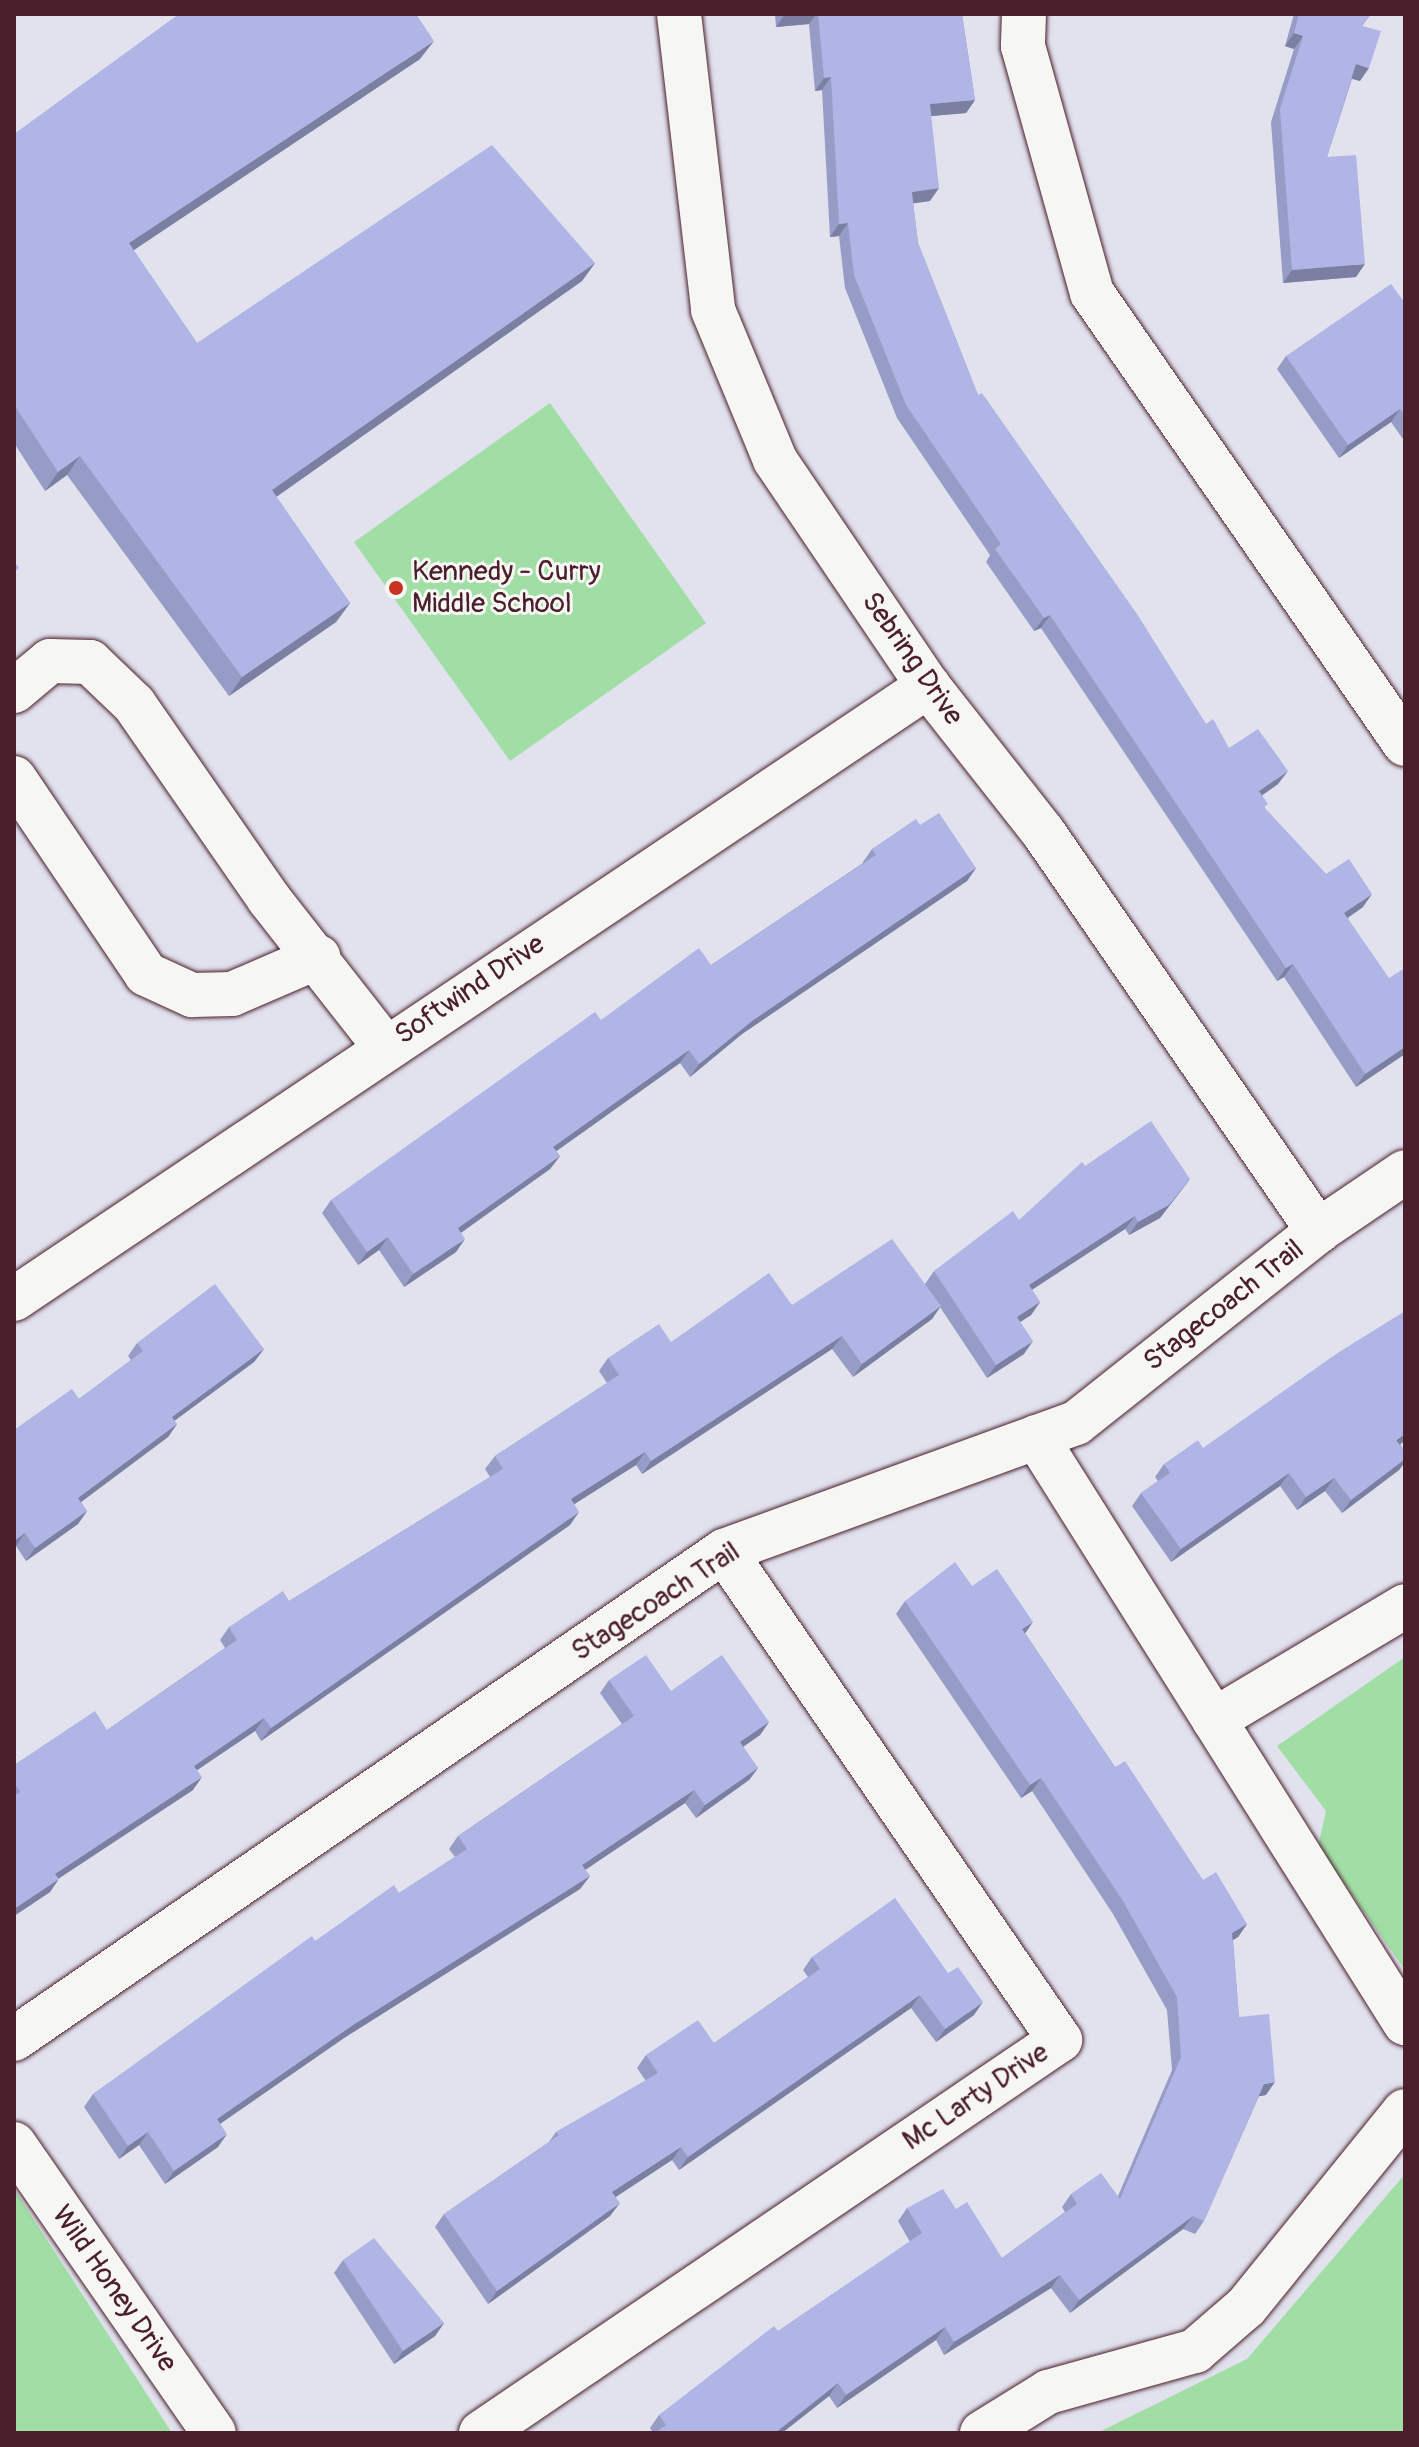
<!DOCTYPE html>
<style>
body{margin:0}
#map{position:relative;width:1419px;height:2447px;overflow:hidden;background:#e1e2ee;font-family:Pangolin,sans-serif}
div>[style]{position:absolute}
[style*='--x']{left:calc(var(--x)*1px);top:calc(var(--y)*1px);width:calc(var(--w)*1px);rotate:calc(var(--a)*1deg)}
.green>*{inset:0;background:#a1dea5}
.roads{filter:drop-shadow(0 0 2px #4a1f2b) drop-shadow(0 0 2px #4a1f2b)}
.minor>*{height:44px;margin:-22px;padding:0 22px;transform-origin:22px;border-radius:22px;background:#f6f6f2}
.wall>*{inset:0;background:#979cc6}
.shaded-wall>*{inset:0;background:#7b7fa1}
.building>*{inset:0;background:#b0b5e6}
.dots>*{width:22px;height:22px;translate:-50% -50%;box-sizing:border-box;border:4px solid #f6f6f2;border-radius:50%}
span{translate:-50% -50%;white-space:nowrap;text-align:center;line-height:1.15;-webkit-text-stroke:6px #f6f6f2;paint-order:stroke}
.poi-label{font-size:28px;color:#4a1f2b}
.left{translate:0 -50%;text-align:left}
.street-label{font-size:28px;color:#4a1f2b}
.frame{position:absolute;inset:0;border:16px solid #4a1f2b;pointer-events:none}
</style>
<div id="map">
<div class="green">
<i style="clip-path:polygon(550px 403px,706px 623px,510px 761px,354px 542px)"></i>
<i style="clip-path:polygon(1405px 1657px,1405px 1970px,1318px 1847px,1326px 1811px,1277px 1746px)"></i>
<i style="clip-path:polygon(1405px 2174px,1405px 2433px,1097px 2433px,1247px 2359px)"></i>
<i style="clip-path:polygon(14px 2189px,172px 2433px,14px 2433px)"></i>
</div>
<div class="roads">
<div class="minor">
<i style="--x:679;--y:14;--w:298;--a:83.4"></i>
<i style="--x:713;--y:310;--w:162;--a:67.5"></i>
<i style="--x:775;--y:460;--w:273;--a:55.9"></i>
<i style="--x:928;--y:686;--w:186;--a:51.8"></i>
<i style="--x:1043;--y:832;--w:485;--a:55.4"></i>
<i style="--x:1024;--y:14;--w:32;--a:92"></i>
<i style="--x:1023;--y:46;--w:256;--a:74.4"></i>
<i style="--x:1092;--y:293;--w:549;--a:55.24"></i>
<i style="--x:14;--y:691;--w:47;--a:-39.8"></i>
<i style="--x:50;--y:661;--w:40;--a:1.4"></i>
<i style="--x:90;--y:662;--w:61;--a:43.7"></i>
<i style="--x:134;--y:704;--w:237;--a:55.3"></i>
<i style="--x:269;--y:899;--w:188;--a:51.9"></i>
<i style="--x:14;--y:778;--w:236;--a:56"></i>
<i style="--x:146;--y:974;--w:51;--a:24.5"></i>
<i style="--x:192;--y:995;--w:40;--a:-1.4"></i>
<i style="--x:232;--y:994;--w:94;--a:-23.3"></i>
<i style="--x:14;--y:1299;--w:1101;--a:-33.85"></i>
<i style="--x:1036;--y:1437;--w:693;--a:57.8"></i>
<i style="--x:1214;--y:1720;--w:222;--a:-30.8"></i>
<i style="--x:14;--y:2039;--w:862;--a:-34.5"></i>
<i style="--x:724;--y:1551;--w:375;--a:-20"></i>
<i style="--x:1076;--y:1423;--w:309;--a:-38.4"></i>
<i style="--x:1318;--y:1231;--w:105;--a:-34.1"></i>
<i style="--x:14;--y:2144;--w:351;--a:55.3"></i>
<i style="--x:481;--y:2433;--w:700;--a:-34.17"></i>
<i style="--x:1060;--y:2040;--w:593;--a:-124.49"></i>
<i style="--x:982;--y:2433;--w:78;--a:-31.8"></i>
<i style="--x:1048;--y:2392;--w:153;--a:-15.6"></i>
<i style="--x:1195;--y:2351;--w:67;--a:-40.8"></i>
<i style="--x:1246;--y:2307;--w:252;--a:-51"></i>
</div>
</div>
<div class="wall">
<i style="clip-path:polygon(775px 14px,962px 14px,975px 100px,966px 113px,931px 116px,930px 201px,913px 203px,918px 243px,978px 395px,1206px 724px,1229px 748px,1278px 784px,1262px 795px,1265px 809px,1326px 874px,1363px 907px,1348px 918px,1405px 1054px,1356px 1087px,1284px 977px,1277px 981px,1041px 628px,1034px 631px,986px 562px,990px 555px,897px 418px,845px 288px,839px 236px,830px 237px,822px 90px,815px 91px,809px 24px,776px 27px)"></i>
<i style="clip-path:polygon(1294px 14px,1371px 14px,1362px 26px,1360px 81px,1352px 79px,1327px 157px,1356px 277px,1283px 283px,1271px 122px,1294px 49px,1285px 46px)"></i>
<i style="clip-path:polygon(420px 59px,133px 250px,197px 343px,595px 263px,582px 281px,276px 497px,350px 603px,336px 622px,229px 696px,67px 475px,45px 491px,14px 443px,14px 134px)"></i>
<i style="clip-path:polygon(1405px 303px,1405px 442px,1391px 422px,1339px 458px,1277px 369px,1286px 356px)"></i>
<i style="clip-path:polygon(920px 825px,976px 868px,967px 881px,742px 1034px,690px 1077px,680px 1063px,556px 1151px,560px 1156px,550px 1169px,461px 1233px,456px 1252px,404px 1287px,379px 1250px,358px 1265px,322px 1213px,331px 1200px,601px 1020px,711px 965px,863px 863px,863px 862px,872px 849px)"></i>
<i style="clip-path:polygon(1085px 1166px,1190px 1179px,1160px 1218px,1129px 1235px,1125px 1229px,1032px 1290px,1040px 1302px,1031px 1315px,1020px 1322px,1024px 1354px,987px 1378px,940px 1307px,932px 1319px,853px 1377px,832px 1349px,642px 1474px,636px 1465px,574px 1504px,570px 1525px,261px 1741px,255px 1731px,197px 1770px,193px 1790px,58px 1878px,50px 1892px,14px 1916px,14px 1765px,107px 1730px,225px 1648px,220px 1640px,229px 1627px,289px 1601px,490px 1477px,485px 1469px,495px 1456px,607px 1383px,599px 1371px,608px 1358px,671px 1342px,792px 1305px,925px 1284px,934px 1271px,1019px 1220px)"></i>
<i style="clip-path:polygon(137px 1343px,264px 1349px,254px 1362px,174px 1421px,177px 1424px,168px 1437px,81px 1502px,87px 1511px,78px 1524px,26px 1561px,16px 1546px,14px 1548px,14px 1430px,79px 1399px,131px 1360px,128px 1356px)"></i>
<i style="clip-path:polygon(1400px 1444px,1405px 1452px,1405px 1462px,1399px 1470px,1342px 1513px,1325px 1491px,1297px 1510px,1280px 1486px,1171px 1562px,1132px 1506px,1141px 1493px,1158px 1481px,1155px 1477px,1164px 1464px,1203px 1448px)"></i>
<i style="clip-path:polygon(972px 1586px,1025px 1633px,1115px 1767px,1203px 1880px,1247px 1924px,1238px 1937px,1233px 1940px,1239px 2017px,1266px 2095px,1259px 2096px,1204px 2221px,1195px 2234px,1183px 2229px,1070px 2313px,1051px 2288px,944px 2355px,936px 2340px,837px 2408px,829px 2396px,782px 2433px,653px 2433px,650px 2428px,659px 2415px,778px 2331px,910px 2242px,898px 2221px,907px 2208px,956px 2209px,1002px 2258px,1065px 2212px,1062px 2207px,1071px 2194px,1118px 2196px,1172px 2070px,1167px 2010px,1113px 1914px,1032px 1791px,1021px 1798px,896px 1614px,905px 1601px)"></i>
<i style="clip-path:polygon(609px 1680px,671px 1691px,769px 1722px,760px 1735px,743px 1747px,758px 1768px,749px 1780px,696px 1818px,685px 1803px,585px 1870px,590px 1876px,580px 1889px,344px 2038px,220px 2124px,218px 2147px,165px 2184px,139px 2145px,119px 2159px,84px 2107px,93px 2094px,315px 1941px,399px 1893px,455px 1857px,449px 1849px,458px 1836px,622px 1724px,600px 1693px)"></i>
<i style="clip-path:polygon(812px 1957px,974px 2015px,936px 2042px,911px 2008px,679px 2170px,672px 2160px,616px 2197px,610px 2216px,488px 2304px,435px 2227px,444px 2214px,549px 2142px,556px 2132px,646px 2081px,637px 2068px,646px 2055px,714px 2043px,808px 1977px,803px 1970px)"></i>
<i style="clip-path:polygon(343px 2260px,444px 2323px,435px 2336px,394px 2364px,334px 2273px)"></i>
</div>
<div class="shaded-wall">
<i style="clip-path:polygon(785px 14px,816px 14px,809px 24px,776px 27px)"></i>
<i style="clip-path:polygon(1294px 33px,1303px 36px,1294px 49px,1285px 46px)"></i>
<i style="clip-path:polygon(434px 41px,420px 59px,116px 262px,129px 243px)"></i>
<i style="clip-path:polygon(1356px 64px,1369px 68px,1360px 81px,1347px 77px)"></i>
<i style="clip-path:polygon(831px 77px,822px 90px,815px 91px,824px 78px)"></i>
<i style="clip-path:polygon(975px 100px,966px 113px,920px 117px,930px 104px)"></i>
<i style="clip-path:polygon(939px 188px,930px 201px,902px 205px,912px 192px)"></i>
<i style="clip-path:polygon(848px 223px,839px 236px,830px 237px,839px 224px)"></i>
<i style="clip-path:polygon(595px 263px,582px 281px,259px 509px,272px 490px)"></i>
<i style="clip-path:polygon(1365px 264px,1356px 277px,1283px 283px,1292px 270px)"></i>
<i style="clip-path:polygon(1400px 409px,1391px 422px,1339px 458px,1348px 445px)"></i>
<i style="clip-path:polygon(80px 456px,67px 475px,45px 491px,58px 472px)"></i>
<i style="clip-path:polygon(350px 603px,336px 622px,229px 696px,242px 677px)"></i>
<i style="clip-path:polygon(1050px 615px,1041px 628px,1034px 631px,1044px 618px)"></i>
<i style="clip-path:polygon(1288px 771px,1278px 784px,1250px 804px,1259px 791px)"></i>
<i style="clip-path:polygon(976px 868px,967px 881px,742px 1034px,690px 1077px,699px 1064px,752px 1021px)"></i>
<i style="clip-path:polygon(1372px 894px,1363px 907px,1335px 926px,1344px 913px)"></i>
<i style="clip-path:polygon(1293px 964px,1284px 977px,1277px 981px,1286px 968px)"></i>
<i style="clip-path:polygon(1405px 1047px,1405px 1054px,1356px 1087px,1365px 1074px)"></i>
<i style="clip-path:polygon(689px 1050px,680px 1063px,544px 1160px,553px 1147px)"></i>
<i style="clip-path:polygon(560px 1156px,550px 1169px,449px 1241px,458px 1228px)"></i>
<i style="clip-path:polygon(1190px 1179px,1160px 1218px,1129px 1235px,1138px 1222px)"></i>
<i style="clip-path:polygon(1135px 1216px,1125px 1229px,1019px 1298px,1029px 1285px)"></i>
<i style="clip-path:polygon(388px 1237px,379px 1250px,358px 1265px,367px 1252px)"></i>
<i style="clip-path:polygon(465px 1239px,456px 1252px,404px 1287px,413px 1274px)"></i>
<i style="clip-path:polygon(1040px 1302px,1031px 1315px,1008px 1330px,1017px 1317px)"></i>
<i style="clip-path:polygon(941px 1306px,932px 1319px,853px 1377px,862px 1364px)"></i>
<i style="clip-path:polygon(842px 1336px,832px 1349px,642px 1474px,651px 1461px)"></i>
<i style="clip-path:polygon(1033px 1341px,1024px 1354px,987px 1378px,996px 1365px)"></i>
<i style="clip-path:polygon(264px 1349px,254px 1362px,162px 1430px,172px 1417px)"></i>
<i style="clip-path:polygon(177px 1424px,168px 1437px,69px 1511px,78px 1498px)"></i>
<i style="clip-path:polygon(1405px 1434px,1405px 1441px,1387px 1453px,1396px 1440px)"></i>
<i style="clip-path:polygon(645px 1452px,636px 1465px,562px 1512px,571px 1499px)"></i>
<i style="clip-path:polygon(1405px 1459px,1405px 1462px,1399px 1470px,1342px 1513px,1351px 1500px)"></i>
<i style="clip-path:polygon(1289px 1473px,1280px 1486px,1171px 1562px,1181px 1549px)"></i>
<i style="clip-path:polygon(1334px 1478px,1325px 1491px,1297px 1510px,1306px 1497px)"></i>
<i style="clip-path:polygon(87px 1511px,78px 1524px,26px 1561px,35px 1548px)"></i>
<i style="clip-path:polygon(579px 1512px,570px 1525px,261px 1741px,271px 1728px)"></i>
<i style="clip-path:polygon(25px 1533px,16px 1546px,14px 1548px,14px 1541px)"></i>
<i style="clip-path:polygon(1033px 1622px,1024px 1635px,1022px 1629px)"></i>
<i style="clip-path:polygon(264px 1718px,255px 1731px,184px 1779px,194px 1766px)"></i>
<i style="clip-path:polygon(769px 1722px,760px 1735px,731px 1755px,740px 1742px)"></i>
<i style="clip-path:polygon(758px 1768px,749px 1780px,696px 1818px,705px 1805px)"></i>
<i style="clip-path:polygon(202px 1777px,193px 1790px,46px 1887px,55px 1874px)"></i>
<i style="clip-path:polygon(1041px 1778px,1032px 1791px,1021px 1798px,1030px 1785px)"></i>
<i style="clip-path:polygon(694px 1790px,685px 1803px,573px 1878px,582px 1865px)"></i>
<i style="clip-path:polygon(590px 1876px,580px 1889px,344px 2038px,208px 2132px,217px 2119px,353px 2025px)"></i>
<i style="clip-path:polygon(59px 1879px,50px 1892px,14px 1916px,14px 1909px)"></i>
<i style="clip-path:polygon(1247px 1924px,1238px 1937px,1223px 1946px,1232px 1933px)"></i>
<i style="clip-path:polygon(920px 1995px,911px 2008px,679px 2170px,688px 2157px)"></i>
<i style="clip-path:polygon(983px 2002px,974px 2015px,936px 2042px,945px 2029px)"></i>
<i style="clip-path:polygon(1275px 2082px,1266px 2095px,1255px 2097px,1264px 2084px)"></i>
<i style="clip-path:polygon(148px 2132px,139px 2145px,119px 2159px,128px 2146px)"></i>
<i style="clip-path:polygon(227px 2134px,218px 2147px,165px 2184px,174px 2171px)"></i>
<i style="clip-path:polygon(681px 2147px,672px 2160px,603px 2205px,612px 2192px)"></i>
<i style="clip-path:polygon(620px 2203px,610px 2216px,488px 2304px,497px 2291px)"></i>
<i style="clip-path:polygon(1193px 2216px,1183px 2229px,1070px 2313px,1079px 2300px)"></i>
<i style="clip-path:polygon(1060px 2275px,1051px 2288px,944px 2355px,954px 2342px)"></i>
<i style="clip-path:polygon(444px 2323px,435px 2336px,394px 2364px,403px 2351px)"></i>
<i style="clip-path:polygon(945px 2327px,936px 2340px,837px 2408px,846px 2395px)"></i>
<i style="clip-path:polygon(838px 2383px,829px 2396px,782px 2433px,775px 2433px)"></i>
</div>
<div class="building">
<i style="clip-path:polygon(179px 14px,416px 14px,434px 41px,129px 243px,197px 343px,492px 145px,595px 263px,272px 490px,350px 603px,242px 677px,80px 456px,58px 472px,15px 406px,14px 407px,14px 134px)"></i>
<i style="clip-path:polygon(818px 14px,962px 14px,975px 100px,930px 104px,939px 188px,912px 192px,918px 243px,978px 395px,982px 393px,1137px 614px,1206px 724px,1213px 719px,1229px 748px,1258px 729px,1288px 771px,1259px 791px,1268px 804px,1264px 807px,1326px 874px,1349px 859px,1372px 894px,1344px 913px,1389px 978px,1405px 968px,1405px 1047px,1365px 1074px,1293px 964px,1286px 968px,1050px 615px,1044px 618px,995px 549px,1001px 544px,906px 405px,854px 275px,848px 223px,839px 224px,831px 77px,824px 78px)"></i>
<i style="clip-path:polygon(1299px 14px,1371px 14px,1362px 26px,1381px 31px,1369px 68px,1356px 64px,1327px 157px,1356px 155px,1365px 264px,1292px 270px,1280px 109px,1303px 36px,1294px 33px)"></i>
<i style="clip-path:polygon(1391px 284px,1405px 303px,1405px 416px,1400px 409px,1348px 445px,1286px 356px)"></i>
<i style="clip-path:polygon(14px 561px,19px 568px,14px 572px)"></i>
<i style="clip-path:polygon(939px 813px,976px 868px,752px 1021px,699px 1064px,689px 1050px,553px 1147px,560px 1156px,458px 1228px,465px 1239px,413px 1274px,388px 1237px,367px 1252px,331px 1200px,595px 1012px,601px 1020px,699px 948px,711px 965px,876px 855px,872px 849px,916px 819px,920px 825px)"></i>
<i style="clip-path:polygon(1151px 1121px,1190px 1179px,1169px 1205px,1138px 1222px,1135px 1216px,1029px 1285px,1040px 1302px,1017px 1317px,1033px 1341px,996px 1365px,934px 1271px,1013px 1211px,1019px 1220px,1082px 1162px,1085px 1166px)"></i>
<i style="clip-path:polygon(892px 1239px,941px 1306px,862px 1364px,842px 1336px,651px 1461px,645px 1452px,571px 1499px,579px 1512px,271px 1728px,264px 1718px,194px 1766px,202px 1777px,55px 1874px,59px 1879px,14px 1909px,14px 1796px,20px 1792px,14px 1782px,14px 1765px,95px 1711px,107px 1730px,237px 1640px,229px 1627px,283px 1591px,289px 1601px,503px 1469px,495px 1456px,619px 1375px,608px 1358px,659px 1324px,671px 1342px,769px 1273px,792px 1305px)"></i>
<i style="clip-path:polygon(215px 1284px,264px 1349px,172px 1417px,177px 1424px,78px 1498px,87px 1511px,35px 1548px,25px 1533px,14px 1541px,14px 1430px,72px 1389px,79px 1399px,143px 1351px,137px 1343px)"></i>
<i style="clip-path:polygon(1405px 1311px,1405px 1434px,1396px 1440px,1405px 1452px,1405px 1459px,1351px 1500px,1334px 1478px,1306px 1497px,1289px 1473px,1181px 1549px,1141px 1493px,1170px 1473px,1164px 1464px,1198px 1440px,1203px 1448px,1336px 1354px)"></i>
<i style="clip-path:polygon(955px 1562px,972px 1586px,997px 1569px,1033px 1622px,1022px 1629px,1115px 1767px,1125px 1761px,1203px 1880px,1216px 1872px,1247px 1924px,1232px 1933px,1239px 2017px,1269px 2014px,1275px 2082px,1264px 2084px,1204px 2221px,1193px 2216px,1079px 2300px,1060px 2275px,954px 2342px,945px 2327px,846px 2395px,838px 2383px,775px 2433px,655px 2433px,666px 2425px,659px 2415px,774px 2326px,778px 2331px,922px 2233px,907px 2208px,943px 2189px,956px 2209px,967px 2202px,1002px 2258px,1077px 2204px,1071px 2194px,1101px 2173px,1120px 2199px,1181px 2057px,1177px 1997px,1123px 1901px,1041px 1778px,1030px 1785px,905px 1601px)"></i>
<i style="clip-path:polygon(646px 1655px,671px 1691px,722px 1655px,769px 1722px,740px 1742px,758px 1768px,705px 1805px,694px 1790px,582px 1865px,590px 1876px,353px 2025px,217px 2119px,227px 2134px,174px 2171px,148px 2132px,128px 2146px,93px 2094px,312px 1936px,315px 1941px,394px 1885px,399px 1893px,467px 1849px,458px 1836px,634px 1716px,609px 1680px)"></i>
<i style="clip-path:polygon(895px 1898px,948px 1973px,958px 1967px,983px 2002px,945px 2029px,920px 1995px,688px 2157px,681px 2147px,612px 2192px,620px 2203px,497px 2291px,444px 2214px,559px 2135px,556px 2132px,658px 2073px,646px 2055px,698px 2020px,714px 2043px,820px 1969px,812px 1957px)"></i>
<i style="clip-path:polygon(374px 2238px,444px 2323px,403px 2351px,343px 2260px)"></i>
</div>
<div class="dots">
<i style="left:396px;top:588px;background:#c8321e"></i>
</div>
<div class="poi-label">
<span class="left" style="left:412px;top:588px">Kennedy - Curry<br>Middle School</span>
</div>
<div class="street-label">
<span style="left:912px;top:659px;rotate:55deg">Sebring Drive</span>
<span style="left:470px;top:990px;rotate:-34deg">Softwind Drive</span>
<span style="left:1224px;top:1306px;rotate:-38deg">Stagecoach Trail</span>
<span style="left:656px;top:1602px;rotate:-33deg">Stagecoach Trail</span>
<span style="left:976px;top:2097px;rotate:-34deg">Mc Larty Drive</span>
<span style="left:114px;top:2289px;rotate:55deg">Wild Honey Drive</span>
</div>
<div class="frame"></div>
</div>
